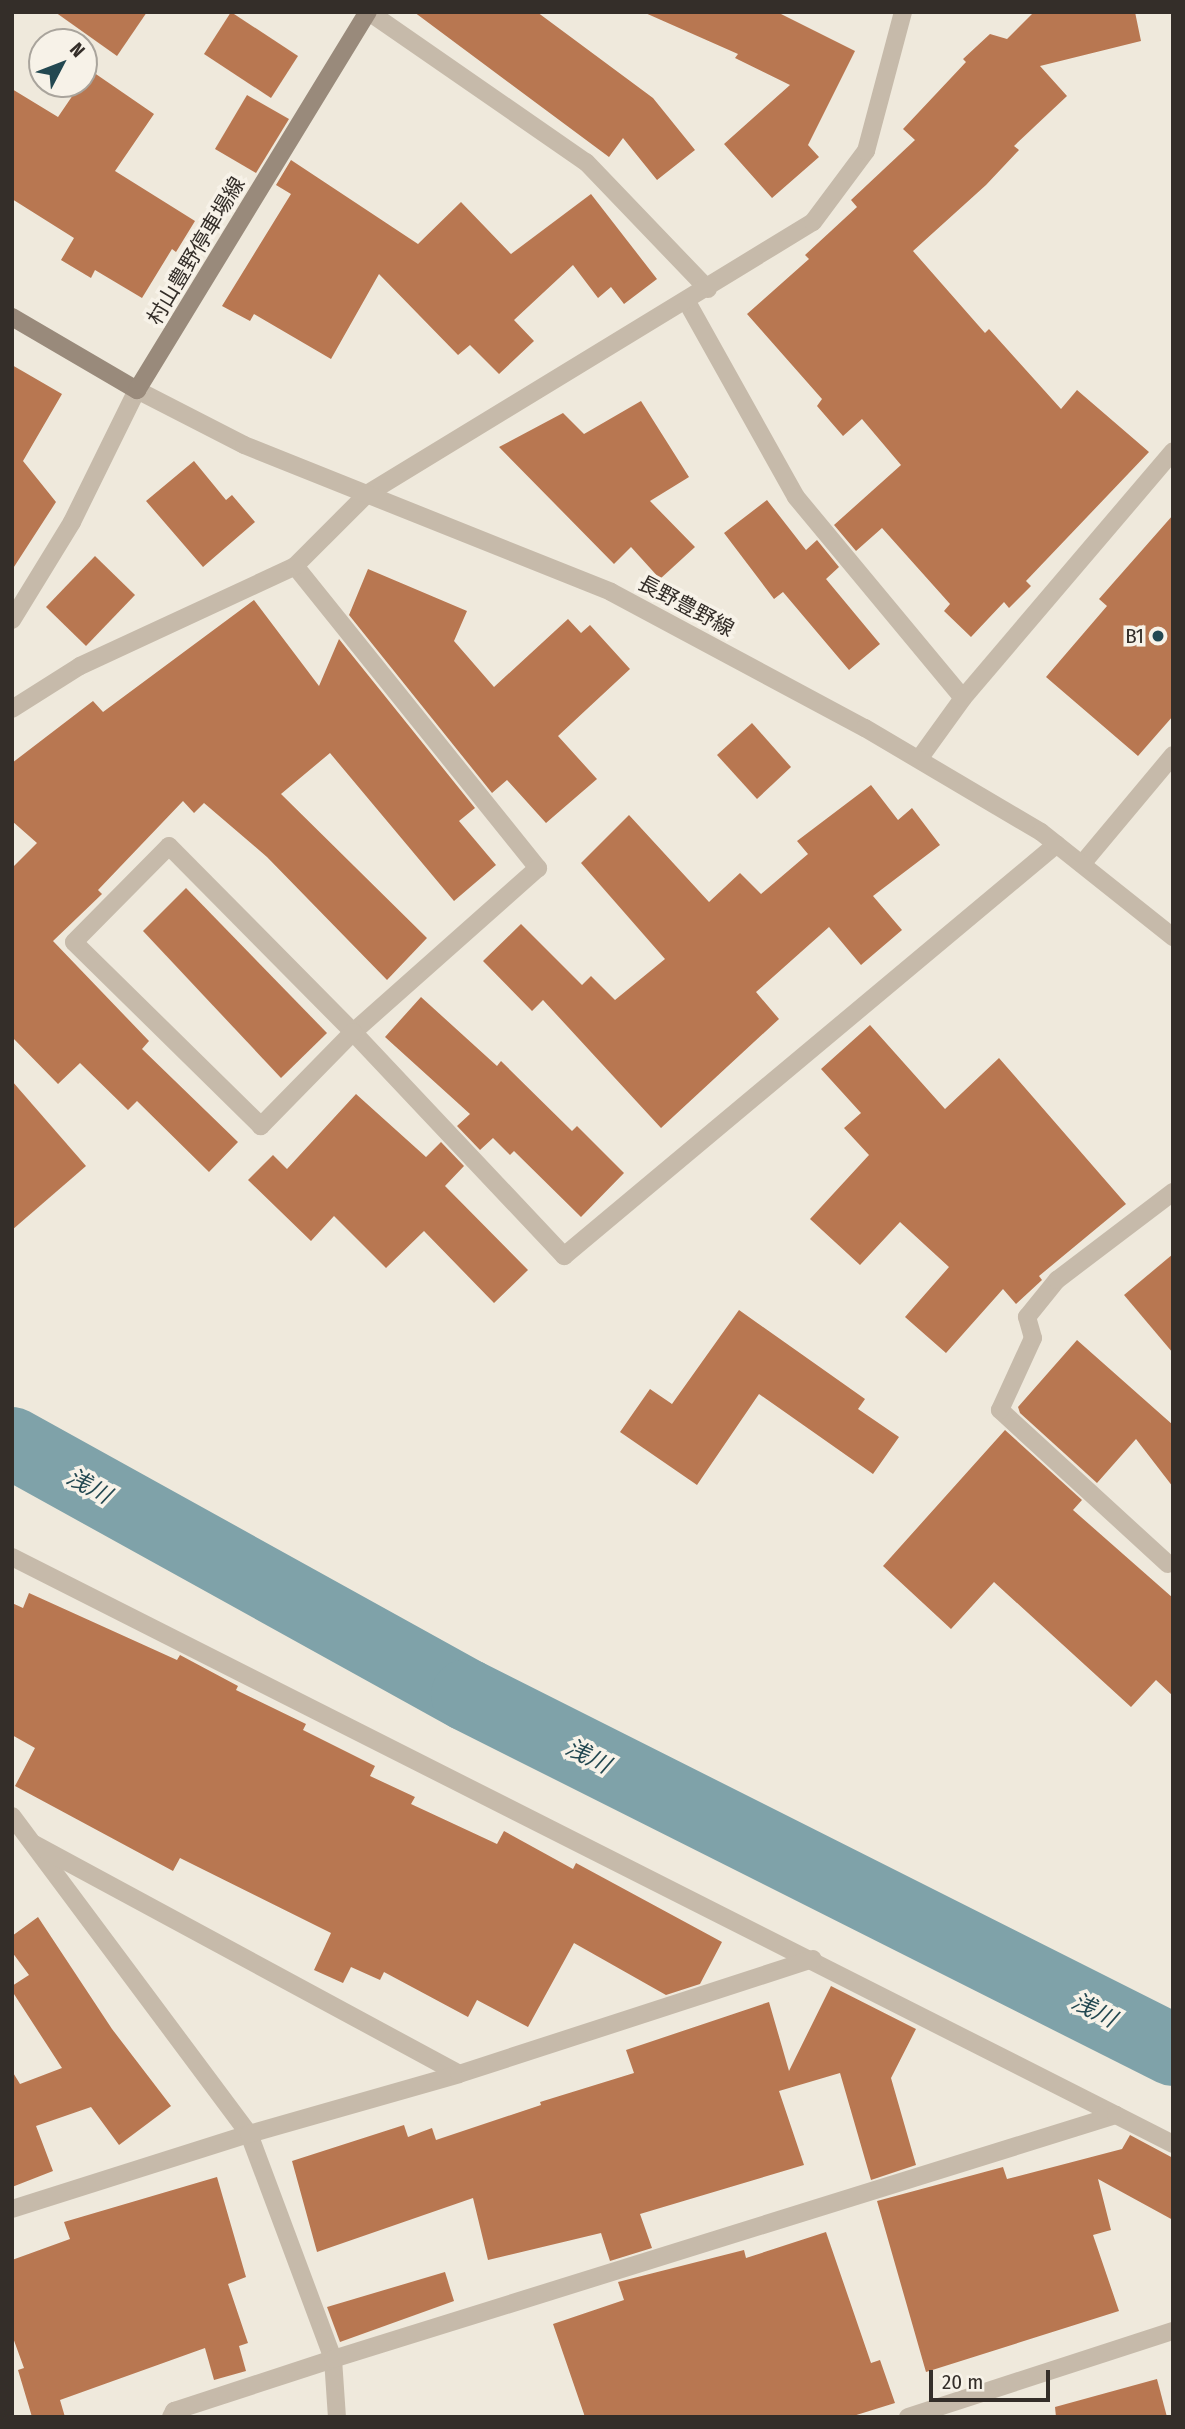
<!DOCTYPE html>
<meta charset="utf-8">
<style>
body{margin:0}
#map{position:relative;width:1185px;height:2429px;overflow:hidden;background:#efe9dc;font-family:"Fira Sans Condensed","Noto Sans JP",sans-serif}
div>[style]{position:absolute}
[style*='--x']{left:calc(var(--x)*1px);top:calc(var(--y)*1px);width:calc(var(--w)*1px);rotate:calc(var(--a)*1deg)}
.river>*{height:72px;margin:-36px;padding:0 36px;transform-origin:36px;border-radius:36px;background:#7fa2a9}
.building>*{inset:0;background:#b87751}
.minor>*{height:18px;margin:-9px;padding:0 9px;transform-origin:9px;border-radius:9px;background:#c6baaa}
.tertiary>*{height:18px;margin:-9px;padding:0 9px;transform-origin:9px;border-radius:9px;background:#c6baaa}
.secondary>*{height:18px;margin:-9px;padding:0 9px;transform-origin:9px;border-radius:9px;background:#998a7b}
.dots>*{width:19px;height:19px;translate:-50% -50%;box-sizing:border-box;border:4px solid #f7f2e8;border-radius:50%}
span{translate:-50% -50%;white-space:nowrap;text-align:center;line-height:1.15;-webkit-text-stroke:7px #f7f2e8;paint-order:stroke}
.street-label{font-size:21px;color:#342e29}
.poi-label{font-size:21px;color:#342e29}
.right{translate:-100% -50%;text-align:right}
.water-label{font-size:23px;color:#234851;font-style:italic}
.frame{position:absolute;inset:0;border:14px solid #342e29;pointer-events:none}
.north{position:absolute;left:28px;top:28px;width:70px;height:70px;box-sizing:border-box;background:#f7f2e8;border:2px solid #a9a49c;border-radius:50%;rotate:48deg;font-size:19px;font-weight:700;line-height:28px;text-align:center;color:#342e29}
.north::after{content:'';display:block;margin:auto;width:24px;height:32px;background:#234851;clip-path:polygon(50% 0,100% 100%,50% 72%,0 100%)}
.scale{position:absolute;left:929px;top:2370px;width:121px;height:32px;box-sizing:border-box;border:4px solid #342e29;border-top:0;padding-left:9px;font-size:21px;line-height:24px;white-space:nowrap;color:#342e29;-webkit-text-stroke:5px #f7f2e8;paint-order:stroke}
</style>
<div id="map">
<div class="river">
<i style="--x:12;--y:1443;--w:520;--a:28.98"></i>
<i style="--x:467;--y:1695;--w:790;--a:26.69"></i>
</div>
<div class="building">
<i style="clip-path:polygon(55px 12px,147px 12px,117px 56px)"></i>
<i style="clip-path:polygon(231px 12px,298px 56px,271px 98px,204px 54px)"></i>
<i style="clip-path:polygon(414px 12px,537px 12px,653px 98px,695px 150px,657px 180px,623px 138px,609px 157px)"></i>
<i style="clip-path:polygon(643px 12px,777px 12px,855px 51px,808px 145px,819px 157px,772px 198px,724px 144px,790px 85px,735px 58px,738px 54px)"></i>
<i style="clip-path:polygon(1034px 12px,1135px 12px,1141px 41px,1040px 66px,1067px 96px,1014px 146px,1019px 150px,986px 185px,913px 251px,985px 333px,989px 329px,1061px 409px,1077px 390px,1149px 452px,1026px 581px,1031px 586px,1009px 608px,1004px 602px,971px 637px,944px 611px,950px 604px,882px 528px,856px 551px,834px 525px,901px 465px,862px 419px,843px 436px,817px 406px,822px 399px,747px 314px,809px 259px,805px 255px,857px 207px,851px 200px,915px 140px,903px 129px,966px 62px,963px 59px,990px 34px,1007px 39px)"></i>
<i style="clip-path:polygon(90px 70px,154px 114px,115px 171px,195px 221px,176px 252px,172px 249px,142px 298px,95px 270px,91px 278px,61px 260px,74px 238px,12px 199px,12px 89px,58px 117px)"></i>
<i style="clip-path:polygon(247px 95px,289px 119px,256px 173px,215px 149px)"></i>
<i style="clip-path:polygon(291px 160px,418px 244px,461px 202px,511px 254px,591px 194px,657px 279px,624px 304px,611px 287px,598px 298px,573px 265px,514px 320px,534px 341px,499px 374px,470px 345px,458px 355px,379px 274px,331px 359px,254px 314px,250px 321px,222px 306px,291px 194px,276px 185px)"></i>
<i style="clip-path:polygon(12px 365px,62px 394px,23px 461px,56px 502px,12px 570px)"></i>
<i style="clip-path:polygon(641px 401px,689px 477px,650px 501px,695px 547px,660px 579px,631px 547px,614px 564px,499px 447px,563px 413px,584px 434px)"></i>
<i style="clip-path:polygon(194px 461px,226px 500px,232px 495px,255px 522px,203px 567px,146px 501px)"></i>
<i style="clip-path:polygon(767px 500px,806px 550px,817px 540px,839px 567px,826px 579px,880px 644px,849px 670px,783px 592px,774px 599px,724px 533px)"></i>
<i style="clip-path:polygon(1173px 515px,1173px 716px,1138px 756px,1046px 677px,1107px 606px,1099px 599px)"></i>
<i style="clip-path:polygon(95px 556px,135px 595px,86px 646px,46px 607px)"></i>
<i style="clip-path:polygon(368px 569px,467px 611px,454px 641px,494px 687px,568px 619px,581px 633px,590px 625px,630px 669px,558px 736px,597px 779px,546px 823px,507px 780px,492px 793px,349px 615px)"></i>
<i style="clip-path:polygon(254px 600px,319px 686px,339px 639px,475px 808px,459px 821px,496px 865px,454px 901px,330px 753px,281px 794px,427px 938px,387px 980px,267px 857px,204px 803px,194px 813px,183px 801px,98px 890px,102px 894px,53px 941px,149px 1041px,142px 1049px,238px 1142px,209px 1172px,137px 1101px,128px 1110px,80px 1063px,58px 1084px,12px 1037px,12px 868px,37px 843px,12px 821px,12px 763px,93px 701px,103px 712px)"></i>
<i style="clip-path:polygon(752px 723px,791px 767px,757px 799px,717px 755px)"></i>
<i style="clip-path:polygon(871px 785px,898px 820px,912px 808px,940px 845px,873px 896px,902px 930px,861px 965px,829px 927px,756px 992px,779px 1019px,661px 1128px,543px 1000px,532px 1011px,483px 961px,521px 924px,582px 985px,591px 976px,615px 1000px,665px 959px,581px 863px,629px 815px,709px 902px,740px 873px,761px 894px,808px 854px,797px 841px)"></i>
<i style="clip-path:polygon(186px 888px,327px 1033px,281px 1078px,143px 931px)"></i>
<i style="clip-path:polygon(421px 997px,497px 1066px,501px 1061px,572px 1131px,577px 1126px,624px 1173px,581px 1217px,514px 1151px,510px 1155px,493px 1138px,480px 1150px,457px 1126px,470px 1114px,385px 1037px)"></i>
<i style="clip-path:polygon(870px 1025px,945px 1109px,999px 1058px,1126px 1204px,1039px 1276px,1042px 1280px,1016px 1304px,1003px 1289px,946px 1353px,905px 1317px,949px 1267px,900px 1222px,860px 1265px,810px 1219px,869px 1155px,844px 1128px,861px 1113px,821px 1069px)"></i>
<i style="clip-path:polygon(12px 1081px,86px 1166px,12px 1230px)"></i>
<i style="clip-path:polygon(356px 1094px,426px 1157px,441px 1142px,464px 1166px,445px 1186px,528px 1270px,494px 1303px,424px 1231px,386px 1268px,334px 1216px,311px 1241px,248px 1180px,273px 1155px,287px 1169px)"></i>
<i style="clip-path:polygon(1173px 1254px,1173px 1353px,1124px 1295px)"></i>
<i style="clip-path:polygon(739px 1310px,865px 1399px,858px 1409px,899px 1437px,873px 1474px,759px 1394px,697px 1485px,620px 1432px,650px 1389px,672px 1404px)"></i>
<i style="clip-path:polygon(1077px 1340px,1173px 1425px,1173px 1487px,1136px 1439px,1097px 1483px,1020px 1413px,1018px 1407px)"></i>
<i style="clip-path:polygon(1005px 1430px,1082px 1500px,1073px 1510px,1173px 1598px,1173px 1696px,1156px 1680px,1131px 1707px,994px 1582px,951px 1629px,883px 1566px)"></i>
<i style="clip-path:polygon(29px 1593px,177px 1660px,180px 1655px,238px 1686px,236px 1690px,306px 1724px,303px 1730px,375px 1766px,370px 1776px,415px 1797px,411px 1804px,497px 1844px,504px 1831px,573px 1869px,576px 1863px,722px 1942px,700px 1984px,666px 1995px,574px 1943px,528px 2027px,477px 2000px,468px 2017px,384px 1972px,380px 1980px,351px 1967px,343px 1983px,314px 1970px,331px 1933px,180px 1858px,173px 1871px,15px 1786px,35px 1748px,12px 1735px,12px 1603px,23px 1608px)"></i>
<i style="clip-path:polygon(38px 1917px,112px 2029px,171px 2106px,119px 2145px,91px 2107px,36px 2126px,53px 2171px,12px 2187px,12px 2071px,20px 2084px,62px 2068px,12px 1991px,12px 1986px,29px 1975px,12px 1952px,12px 1936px)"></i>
<i style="clip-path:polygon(831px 1986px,916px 2029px,891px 2078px,916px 2165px,871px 2180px,840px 2073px,779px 2091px,804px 2165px,640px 2214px,652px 2248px,610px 2261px,601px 2233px,488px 2260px,473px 2198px,317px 2252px,292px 2161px,404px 2125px,408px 2137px,432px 2128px,436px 2140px,541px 2105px,540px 2102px,634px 2073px,626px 2050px,769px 2002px,789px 2071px)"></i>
<i style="clip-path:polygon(1130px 2135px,1173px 2158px,1173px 2220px,1098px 2179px,1111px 2230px,1093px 2235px,1119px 2311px,926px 2372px,877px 2201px,1003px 2167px,1007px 2179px,1122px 2149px)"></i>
<i style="clip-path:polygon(217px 2177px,246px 2277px,228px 2284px,248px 2343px,239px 2346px,246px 2371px,214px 2380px,205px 2348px,60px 2400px,65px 2417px,32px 2417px,18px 2370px,24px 2368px,12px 2335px,12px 2260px,70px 2239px,64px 2222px)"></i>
<i style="clip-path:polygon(826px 2232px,871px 2363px,880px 2360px,895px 2403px,850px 2417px,585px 2417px,553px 2324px,624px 2300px,618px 2282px,744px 2250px,746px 2258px)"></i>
<i style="clip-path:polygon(445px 2272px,454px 2301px,340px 2342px,327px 2307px)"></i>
<i style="clip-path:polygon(1157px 2379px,1167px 2417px,1056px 2417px,1055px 2407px)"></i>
</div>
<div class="minor">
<i style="--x:369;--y:12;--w:264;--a:34.7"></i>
<i style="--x:586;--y:162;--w:176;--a:46.2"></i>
<i style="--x:687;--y:302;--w:223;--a:60.8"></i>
<i style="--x:796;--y:497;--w:261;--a:50.3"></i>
<i style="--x:295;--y:566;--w:388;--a:51.2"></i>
<i style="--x:538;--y:868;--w:247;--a:138.4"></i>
<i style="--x:353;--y:1032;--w:308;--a:46.7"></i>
<i style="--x:564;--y:1256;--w:642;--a:-39.89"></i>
<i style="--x:12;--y:620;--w:115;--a:-58.5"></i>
<i style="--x:72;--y:522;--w:147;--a:-63.8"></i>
<i style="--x:12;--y:709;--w:80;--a:-32.3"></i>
<i style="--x:80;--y:666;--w:237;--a:-24.9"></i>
<i style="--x:295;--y:566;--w:102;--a:-45"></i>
<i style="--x:367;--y:494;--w:522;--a:-31.38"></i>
<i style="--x:813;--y:222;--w:89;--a:-53.3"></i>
<i style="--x:866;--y:151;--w:144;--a:-75.1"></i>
<i style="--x:919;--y:759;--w:75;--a:-54.2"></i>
<i style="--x:963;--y:698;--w:324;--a:-49.6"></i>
<i style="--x:169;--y:846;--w:262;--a:45.3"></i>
<i style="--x:353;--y:1032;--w:132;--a:134.4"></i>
<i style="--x:261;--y:1126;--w:262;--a:-135.5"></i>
<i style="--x:74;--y:942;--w:135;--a:-45.3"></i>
<i style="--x:1082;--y:864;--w:142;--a:-50.1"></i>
<i style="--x:12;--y:1557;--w:1237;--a:26.81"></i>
<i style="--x:1168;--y:1564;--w:228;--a:-137.5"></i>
<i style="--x:1000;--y:1410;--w:79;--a:-65.4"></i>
<i style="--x:1033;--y:1338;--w:22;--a:-106"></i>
<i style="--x:1027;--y:1317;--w:48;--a:-51"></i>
<i style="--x:1057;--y:1280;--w:146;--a:-37.2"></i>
<i style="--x:12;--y:1816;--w:397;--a:53.3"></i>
<i style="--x:249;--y:2134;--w:240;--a:69.5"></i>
<i style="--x:333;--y:2359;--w:58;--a:86.1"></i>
<i style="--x:34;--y:1844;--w:483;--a:28.4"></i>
<i style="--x:12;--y:2209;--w:249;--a:-17.6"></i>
<i style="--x:249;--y:2134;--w:218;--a:-15.9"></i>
<i style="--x:459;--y:2074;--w:372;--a:-18"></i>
<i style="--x:171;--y:2417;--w:7;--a:-63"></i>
<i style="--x:174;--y:2411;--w:167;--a:-18.1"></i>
<i style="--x:333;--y:2359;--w:820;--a:-17.31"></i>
<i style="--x:1116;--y:2115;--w:64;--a:27"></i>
<i style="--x:908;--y:2417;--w:279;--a:-18"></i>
</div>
<div class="tertiary">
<i style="--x:137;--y:390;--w:120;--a:27.2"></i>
<i style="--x:244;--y:445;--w:395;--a:21.8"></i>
<i style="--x:611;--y:592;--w:288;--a:28.2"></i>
<i style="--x:865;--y:728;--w:204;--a:30.6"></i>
<i style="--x:1041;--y:832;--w:169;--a:38.5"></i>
</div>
<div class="secondary">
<i style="--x:12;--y:317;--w:145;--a:30.3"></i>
<i style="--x:137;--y:390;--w:443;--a:-58.6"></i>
</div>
<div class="dots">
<i style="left:1158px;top:636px;background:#234851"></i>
</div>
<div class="street-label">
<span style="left:196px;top:251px;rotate:-59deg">村山豊野停車場線</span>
<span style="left:686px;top:606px;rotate:28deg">長野豊野線</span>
</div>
<div class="poi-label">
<span class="right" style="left:1144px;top:636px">B1</span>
</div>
<div class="water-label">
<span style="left:89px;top:1486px;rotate:29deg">浅川</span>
<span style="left:588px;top:1756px;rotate:27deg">浅川</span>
<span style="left:1094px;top:2010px;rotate:27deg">浅川</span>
</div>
<div class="frame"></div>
<div class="north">N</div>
<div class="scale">20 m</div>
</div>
